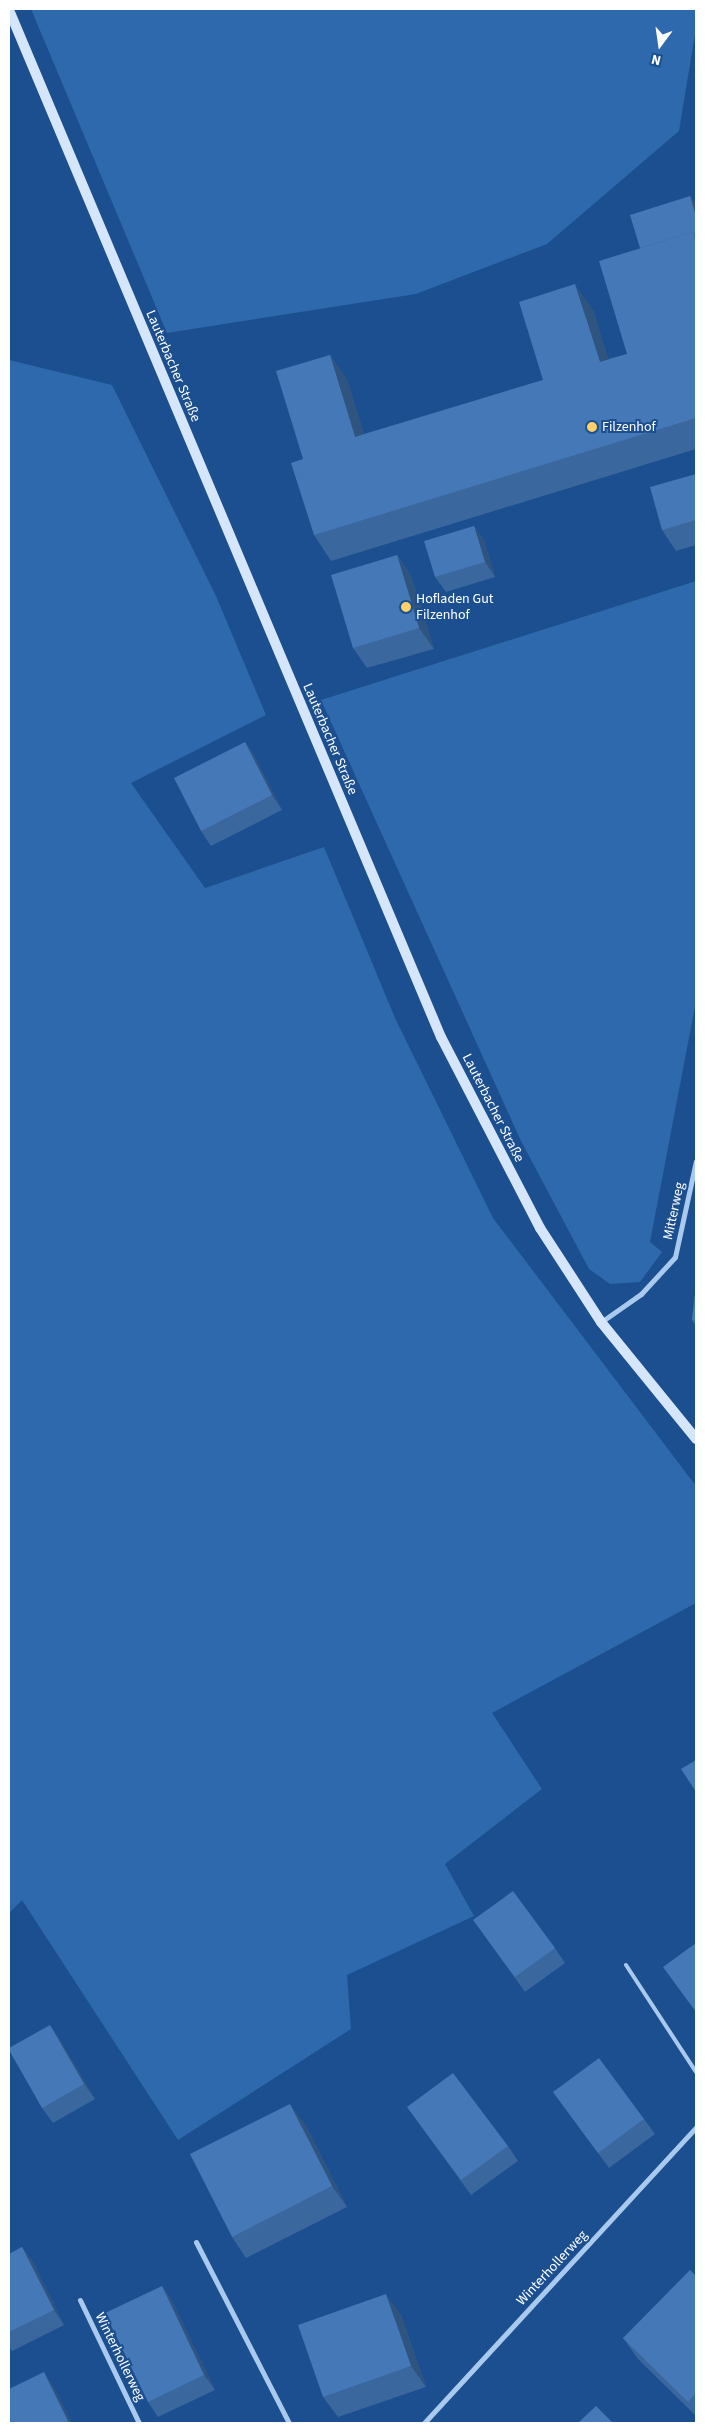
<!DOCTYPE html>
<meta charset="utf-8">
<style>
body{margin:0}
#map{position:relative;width:705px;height:2432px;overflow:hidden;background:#1b4f8f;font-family:"Source Sans 3",sans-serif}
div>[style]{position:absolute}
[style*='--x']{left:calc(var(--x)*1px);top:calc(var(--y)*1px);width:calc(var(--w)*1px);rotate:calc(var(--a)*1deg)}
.green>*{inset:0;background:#2e69ad}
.lane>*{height:4px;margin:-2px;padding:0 2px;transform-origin:2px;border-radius:2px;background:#a9c9ee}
.street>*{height:5px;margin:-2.5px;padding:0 2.5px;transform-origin:2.5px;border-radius:2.5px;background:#a9c9ee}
.secondary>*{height:10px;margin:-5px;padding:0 5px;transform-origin:5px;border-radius:5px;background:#d6e6fa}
.wall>*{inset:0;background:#3a679d}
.shaded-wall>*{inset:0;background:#305480}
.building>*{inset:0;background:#4478b7}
.dots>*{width:14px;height:14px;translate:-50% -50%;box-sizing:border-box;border:2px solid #1b4f8f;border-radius:50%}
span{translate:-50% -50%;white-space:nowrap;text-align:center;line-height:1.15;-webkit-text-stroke:4px #1b4f8f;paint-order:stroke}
.street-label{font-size:14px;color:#fff}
.poi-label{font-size:14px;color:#fff}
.left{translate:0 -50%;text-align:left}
.frame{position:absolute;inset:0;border:10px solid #fff;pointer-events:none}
.north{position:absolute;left:635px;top:20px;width:50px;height:50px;-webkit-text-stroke:4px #1b4f8f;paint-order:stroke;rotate:194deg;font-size:14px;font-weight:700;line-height:20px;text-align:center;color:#fff}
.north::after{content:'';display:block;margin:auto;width:18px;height:22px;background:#fff;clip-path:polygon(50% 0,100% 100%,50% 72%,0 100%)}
</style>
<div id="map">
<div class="green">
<i style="clip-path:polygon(31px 9px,696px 9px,696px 28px,679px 131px,547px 244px,416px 294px,167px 333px)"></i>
<i style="clip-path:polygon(9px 360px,112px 385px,216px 596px,266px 715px,131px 783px,205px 888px,324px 847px,395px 1018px,493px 1218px,696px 1486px,696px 1603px,492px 1713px,542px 1789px,445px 1864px,474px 1916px,347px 1975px,351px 2029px,178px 2140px,22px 1900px,9px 1913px)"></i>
<i style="clip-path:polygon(696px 581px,696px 1001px,650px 1242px,662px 1252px,640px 1282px,610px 1284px,589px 1269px,521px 1141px,321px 700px)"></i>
</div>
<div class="lane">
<i style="--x:626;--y:1965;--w:128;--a:56.8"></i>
</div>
<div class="street">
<i style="--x:601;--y:1322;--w:49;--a:-35"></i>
<i style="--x:641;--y:1294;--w:50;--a:-47.4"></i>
<i style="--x:675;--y:1257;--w:98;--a:-77.7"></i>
<i style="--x:196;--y:2242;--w:203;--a:62.8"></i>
<i style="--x:80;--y:2300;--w:136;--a:64.4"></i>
<i style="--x:424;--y:2423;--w:402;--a:-47.4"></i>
</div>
<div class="secondary">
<i style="--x:9;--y:10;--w:1114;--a:67.19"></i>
<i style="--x:441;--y:1037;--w:215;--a:62.6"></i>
<i style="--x:540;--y:1228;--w:112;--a:57"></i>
<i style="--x:601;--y:1322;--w:151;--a:50.9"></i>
</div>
<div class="wall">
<i style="clip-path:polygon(690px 196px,696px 205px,696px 449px,331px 561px,314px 535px,303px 459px,330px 355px,347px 380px,364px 434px,543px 380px,593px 310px,608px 359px,627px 354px,640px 248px)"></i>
<i style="clip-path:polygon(696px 474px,696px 545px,676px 551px,662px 530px)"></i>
<i style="clip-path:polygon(474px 526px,484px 541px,495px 577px,446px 592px,435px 577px)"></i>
<i style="clip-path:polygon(397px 555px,411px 576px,434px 649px,367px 668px,353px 648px)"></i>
<i style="clip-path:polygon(245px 742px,255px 757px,282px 810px,211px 846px,201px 831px)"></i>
<i style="clip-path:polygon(696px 1285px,696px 1327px,692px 1320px)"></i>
<i style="clip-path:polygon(484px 1935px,555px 1948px,565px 1963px,525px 1992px)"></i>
<i style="clip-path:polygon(50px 2025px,60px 2040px,95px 2099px,53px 2123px,42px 2108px)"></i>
<i style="clip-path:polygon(553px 2092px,644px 2119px,655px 2134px,609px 2168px)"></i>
<i style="clip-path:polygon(407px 2107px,508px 2146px,518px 2161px,471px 2195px)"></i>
<i style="clip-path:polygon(305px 2124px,347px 2207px,246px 2258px,232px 2237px)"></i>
<i style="clip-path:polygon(22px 2247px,33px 2262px,64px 2325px,12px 2351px,9px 2347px,9px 2254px)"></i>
<i style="clip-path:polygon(696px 2276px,696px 2416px,638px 2359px,623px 2338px)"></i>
<i style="clip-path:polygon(162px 2286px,172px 2301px,215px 2390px,158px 2417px,148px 2402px)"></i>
<i style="clip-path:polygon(401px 2315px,426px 2387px,338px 2417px,323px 2397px)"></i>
</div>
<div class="shaded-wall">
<i style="clip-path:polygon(690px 196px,696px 205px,696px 216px)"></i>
<i style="clip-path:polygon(575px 284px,593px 310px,617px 387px,600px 362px)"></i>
<i style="clip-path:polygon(330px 355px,347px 380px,373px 462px,355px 437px)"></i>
<i style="clip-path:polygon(474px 526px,484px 541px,495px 577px,485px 562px)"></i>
<i style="clip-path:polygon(397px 555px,411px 576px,434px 649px,419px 628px)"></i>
<i style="clip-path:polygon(245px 742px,255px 757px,282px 810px,272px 795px)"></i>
<i style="clip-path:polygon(50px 2025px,60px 2040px,95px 2099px,84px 2084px)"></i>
<i style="clip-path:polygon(290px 2104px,305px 2124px,347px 2207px,332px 2186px)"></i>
<i style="clip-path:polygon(22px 2247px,33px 2262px,64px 2325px,54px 2310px)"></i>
<i style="clip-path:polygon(162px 2286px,172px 2301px,215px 2390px,204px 2375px)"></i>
<i style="clip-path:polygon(386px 2294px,401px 2315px,426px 2387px,411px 2366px)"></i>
<i style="clip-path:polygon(44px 2372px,54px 2387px,72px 2423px,69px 2423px)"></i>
</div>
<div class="building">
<i style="clip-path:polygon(690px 196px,696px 216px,696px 236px,693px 232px,640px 248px,630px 215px)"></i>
<i style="clip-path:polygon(693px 232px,696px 241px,696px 418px,314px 535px,291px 463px,303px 459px,276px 371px,330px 355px,355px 437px,543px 380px,519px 302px,575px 284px,600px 362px,627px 354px,599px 261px)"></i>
<i style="clip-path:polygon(696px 474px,696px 520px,662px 530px,650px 487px)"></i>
<i style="clip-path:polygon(474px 526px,485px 562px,435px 577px,424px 541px)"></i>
<i style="clip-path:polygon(397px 555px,419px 628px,353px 648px,331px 575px)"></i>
<i style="clip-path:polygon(245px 742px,272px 795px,201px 831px,174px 778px)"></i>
<i style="clip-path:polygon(696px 1285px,696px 1321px,692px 1320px)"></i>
<i style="clip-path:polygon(696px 1760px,696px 1792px,681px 1769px)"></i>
<i style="clip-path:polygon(513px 1891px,555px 1948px,515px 1977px,473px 1920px)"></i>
<i style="clip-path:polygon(696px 1943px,696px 2012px,663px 1967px)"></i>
<i style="clip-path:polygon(50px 2025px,84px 2084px,42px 2108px,9px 2050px,9px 2048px)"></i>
<i style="clip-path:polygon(599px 2058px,644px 2119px,598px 2153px,553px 2092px)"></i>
<i style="clip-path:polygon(453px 2073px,508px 2146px,461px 2180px,407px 2107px)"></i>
<i style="clip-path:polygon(290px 2104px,332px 2186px,232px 2237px,190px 2154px)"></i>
<i style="clip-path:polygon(22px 2247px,54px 2310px,9px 2332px,9px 2254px)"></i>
<i style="clip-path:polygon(690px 2270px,696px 2276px,696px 2393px,688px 2402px,623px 2338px)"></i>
<i style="clip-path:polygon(162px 2286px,204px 2375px,148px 2402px,105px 2313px)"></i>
<i style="clip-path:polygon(386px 2294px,411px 2366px,323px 2397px,298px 2325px)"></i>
<i style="clip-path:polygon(44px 2372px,69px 2423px,9px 2423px,9px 2389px)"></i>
<i style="clip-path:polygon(596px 2406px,613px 2423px,578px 2423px)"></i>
</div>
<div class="dots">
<i style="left:592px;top:427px;background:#ffd166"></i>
<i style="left:406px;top:607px;background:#ffd166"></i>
</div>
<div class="street-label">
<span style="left:173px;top:366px;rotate:67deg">Lauterbacher Straße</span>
<span style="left:330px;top:739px;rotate:67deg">Lauterbacher Straße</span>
<span style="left:493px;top:1108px;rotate:63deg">Lauterbacher Straße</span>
<span style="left:674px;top:1211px;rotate:-78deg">Mitterweg</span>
<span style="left:552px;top:2268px;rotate:-47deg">Winterhollerweg</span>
<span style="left:120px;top:2357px;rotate:64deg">Winterhollerweg</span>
</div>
<div class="poi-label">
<span class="left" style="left:602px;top:427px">Filzenhof</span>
<span class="left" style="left:416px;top:607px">Hofladen Gut<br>Filzenhof</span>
</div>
<div class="frame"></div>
<div class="north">N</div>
</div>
